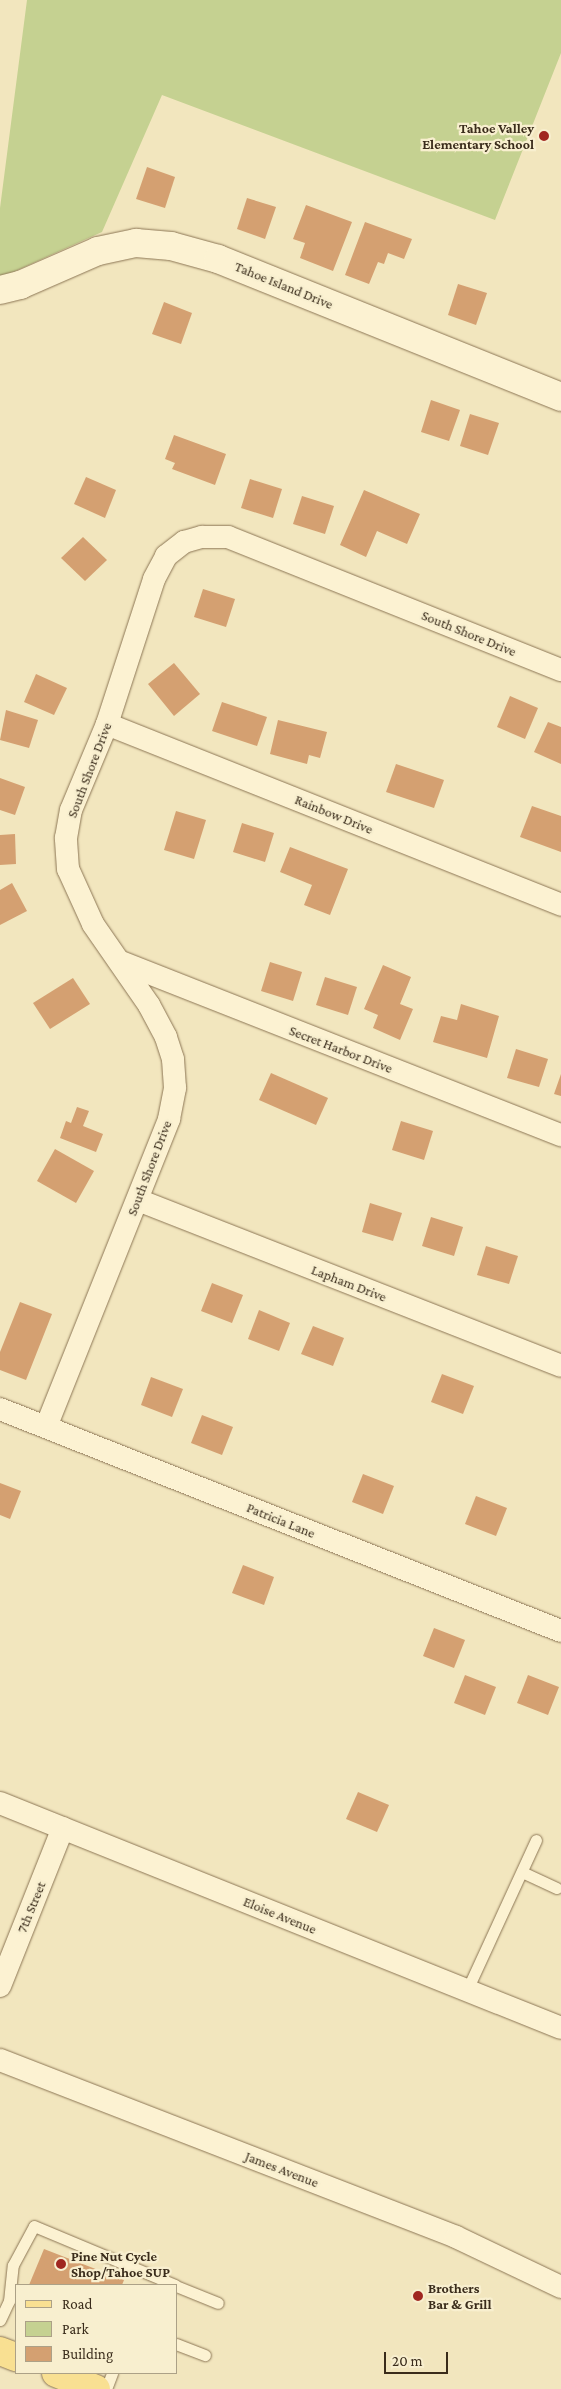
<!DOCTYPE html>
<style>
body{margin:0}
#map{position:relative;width:561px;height:2389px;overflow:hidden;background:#f2e6be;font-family:"Crimson Pro",serif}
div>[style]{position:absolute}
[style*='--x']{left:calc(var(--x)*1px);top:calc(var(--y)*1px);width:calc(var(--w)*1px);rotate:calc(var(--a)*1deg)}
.green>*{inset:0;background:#c5d191}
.building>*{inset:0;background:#d4a071}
.roads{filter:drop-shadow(0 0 1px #8c7655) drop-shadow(0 0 1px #8c7655)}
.service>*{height:11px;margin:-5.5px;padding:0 5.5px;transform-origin:5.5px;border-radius:5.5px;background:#fcf2d2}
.minor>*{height:22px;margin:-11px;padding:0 11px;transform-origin:11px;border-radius:11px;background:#fcf2d2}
.tertiary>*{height:28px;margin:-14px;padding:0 14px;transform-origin:14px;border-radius:14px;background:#fcf2d2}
.primary>*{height:28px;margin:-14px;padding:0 14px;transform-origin:14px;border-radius:14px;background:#f9e092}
.dots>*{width:14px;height:14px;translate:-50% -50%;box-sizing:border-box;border:2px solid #f8efcf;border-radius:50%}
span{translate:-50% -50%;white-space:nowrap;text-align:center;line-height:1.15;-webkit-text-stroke:4.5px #f8efcf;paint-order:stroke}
.poi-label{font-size:14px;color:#3a2c1b;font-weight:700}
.right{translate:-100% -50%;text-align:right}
.left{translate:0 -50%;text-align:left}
.street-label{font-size:14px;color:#3a2c1b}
.legend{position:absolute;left:15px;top:2284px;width:162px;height:90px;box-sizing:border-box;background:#f8efcf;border:1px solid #aca187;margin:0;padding:6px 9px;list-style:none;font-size:15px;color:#3a2c1b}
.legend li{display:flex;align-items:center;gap:10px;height:25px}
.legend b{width:25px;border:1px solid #aca187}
.scale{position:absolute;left:384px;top:2352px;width:64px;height:22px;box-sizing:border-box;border:2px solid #3a2c1b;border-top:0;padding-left:6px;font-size:15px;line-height:18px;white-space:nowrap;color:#3a2c1b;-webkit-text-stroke:4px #f8efcf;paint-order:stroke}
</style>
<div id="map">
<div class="green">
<i style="clip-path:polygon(27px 0,561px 0,561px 53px,495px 220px,162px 95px,102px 232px,0 278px,0 208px)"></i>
</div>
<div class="building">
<i style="clip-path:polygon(147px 167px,175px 177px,165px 208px,136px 199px)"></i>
<i style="clip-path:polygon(247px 198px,276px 207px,265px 239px,237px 229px)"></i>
<i style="clip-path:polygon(306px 205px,352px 222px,333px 271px,300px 258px,305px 243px,293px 239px)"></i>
<i style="clip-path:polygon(365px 222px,412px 239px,404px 259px,388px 253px,384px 264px,378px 262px,369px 284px,345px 275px)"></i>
<i style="clip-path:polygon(458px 284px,487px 293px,476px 325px,448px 315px)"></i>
<i style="clip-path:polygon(164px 302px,192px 313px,181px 344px,152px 334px)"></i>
<i style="clip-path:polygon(431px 400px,460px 410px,449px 441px,421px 432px)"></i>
<i style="clip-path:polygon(470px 414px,499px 423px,488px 455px,460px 446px)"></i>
<i style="clip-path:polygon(174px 435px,226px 454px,215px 485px,172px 469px,175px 463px,165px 459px)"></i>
<i style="clip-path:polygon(86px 477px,116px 490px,105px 518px,74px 504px)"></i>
<i style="clip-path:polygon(250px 479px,282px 489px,273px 518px,241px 508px)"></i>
<i style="clip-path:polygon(364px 490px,420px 514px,407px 544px,377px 531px,366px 557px,340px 545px)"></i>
<i style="clip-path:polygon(302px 496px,334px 506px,325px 534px,293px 524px)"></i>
<i style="clip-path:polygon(83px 537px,107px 560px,85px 581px,61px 558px)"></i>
<i style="clip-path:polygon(203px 589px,235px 599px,226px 627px,194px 617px)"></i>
<i style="clip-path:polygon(174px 663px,200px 694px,174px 716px,148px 684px)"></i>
<i style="clip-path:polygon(36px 674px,67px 688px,54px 715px,24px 702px)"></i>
<i style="clip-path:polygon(510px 696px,538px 708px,525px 739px,497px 727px)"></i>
<i style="clip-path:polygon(222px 702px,267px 717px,257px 746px,212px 731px)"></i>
<i style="clip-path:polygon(6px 710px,38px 720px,29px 748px,0 740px)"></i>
<i style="clip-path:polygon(278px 720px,327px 732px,320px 758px,309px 755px,307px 764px,270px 754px)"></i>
<i style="clip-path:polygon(548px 722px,561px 727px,561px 764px,534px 752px)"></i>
<i style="clip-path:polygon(396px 764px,444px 780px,434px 808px,386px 792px)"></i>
<i style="clip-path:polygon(0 778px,25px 787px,15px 815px,0 810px)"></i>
<i style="clip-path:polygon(532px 806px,561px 816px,561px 852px,520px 837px)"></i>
<i style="clip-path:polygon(176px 811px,206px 820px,194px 859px,164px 850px)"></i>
<i style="clip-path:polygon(242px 823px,274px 833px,265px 862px,233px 852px)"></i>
<i style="clip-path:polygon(15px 834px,16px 864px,0 865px,0 835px)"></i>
<i style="clip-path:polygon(290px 847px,348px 869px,330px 915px,304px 905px,312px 885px,280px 872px)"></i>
<i style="clip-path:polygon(12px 883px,27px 911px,0 925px,0 890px)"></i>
<i style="clip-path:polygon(270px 962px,302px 972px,293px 1001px,261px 991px)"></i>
<i style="clip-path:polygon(383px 965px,411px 977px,400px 1004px,413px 1009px,400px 1040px,373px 1028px,378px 1015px,364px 1009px)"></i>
<i style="clip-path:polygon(325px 977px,357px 987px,348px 1015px,316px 1005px)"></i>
<i style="clip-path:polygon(73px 978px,90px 1004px,50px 1029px,33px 1003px)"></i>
<i style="clip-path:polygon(461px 1004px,499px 1016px,487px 1058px,433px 1042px,441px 1016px,457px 1020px)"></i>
<i style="clip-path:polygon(516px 1049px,548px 1059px,539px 1087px,507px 1078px)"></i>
<i style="clip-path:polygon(271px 1073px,328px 1098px,316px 1125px,259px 1100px)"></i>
<i style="clip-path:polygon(561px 1074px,561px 1096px,554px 1094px)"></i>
<i style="clip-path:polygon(77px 1107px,89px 1111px,83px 1126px,103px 1134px,96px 1152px,60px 1138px,66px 1121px,71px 1123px)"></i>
<i style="clip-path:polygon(401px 1121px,433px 1131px,424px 1160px,392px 1150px)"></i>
<i style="clip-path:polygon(55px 1149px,94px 1171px,76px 1203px,37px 1181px)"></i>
<i style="clip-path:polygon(370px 1203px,402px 1213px,393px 1241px,362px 1232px)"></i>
<i style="clip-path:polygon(431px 1217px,463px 1227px,454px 1256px,422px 1246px)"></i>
<i style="clip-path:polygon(486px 1246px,518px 1256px,509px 1284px,477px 1275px)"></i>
<i style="clip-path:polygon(212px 1283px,243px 1295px,232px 1323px,201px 1311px)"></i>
<i style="clip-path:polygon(20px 1302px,52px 1314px,26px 1380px,0 1370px,0 1352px)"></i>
<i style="clip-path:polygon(259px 1310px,290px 1323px,279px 1351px,248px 1339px)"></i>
<i style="clip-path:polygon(313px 1326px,344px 1338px,333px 1366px,301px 1354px)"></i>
<i style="clip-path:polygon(442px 1374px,474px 1386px,463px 1414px,431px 1402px)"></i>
<i style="clip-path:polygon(151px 1377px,183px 1389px,172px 1417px,141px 1405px)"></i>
<i style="clip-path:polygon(202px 1415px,233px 1427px,222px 1455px,191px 1443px)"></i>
<i style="clip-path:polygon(363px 1474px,394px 1486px,383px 1514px,352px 1502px)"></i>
<i style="clip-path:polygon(0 1483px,21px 1491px,10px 1519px,0 1515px)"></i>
<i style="clip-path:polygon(476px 1496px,507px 1508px,496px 1536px,465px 1524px)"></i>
<i style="clip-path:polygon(243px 1565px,274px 1577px,264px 1605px,232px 1593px)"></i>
<i style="clip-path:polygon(434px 1628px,465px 1640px,454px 1668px,423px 1656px)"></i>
<i style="clip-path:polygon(465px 1675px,496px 1687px,485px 1715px,454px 1703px)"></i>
<i style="clip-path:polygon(528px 1675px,559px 1687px,548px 1715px,517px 1703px)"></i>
<i style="clip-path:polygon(358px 1792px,389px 1805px,377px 1832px,346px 1819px)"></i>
<i style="clip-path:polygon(44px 2249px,124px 2280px,122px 2285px,29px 2285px)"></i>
</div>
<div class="roads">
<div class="service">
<i style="--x:522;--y:1872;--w:38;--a:25"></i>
<i style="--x:467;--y:1990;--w:165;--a:-65.3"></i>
<i style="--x:176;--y:2286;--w:45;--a:22"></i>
<i style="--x:0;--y:2320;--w:21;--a:-65"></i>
<i style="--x:9;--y:2301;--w:36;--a:-84"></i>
<i style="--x:13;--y:2265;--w:44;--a:-61.7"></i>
<i style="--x:34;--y:2226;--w:153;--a:22.7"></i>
<i style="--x:176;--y:2344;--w:31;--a:21"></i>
<i style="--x:106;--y:2389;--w:17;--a:-69"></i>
</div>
<div class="minor">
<i style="--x:107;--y:724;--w:489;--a:21.7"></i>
<i style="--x:121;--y:962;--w:473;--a:21.5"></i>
<i style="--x:138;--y:1200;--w:454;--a:21.4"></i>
<i style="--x:0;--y:1409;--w:603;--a:21.59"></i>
<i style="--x:46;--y:1427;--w:332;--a:-68.2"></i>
<i style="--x:169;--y:1119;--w:32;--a:-79"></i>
<i style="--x:175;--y:1088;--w:29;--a:-94"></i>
<i style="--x:173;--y:1059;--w:23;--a:-108"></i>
<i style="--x:166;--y:1037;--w:36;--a:-118"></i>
<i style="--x:149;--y:1005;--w:98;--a:-124.7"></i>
<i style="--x:93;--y:924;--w:60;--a:-114.4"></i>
<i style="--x:68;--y:869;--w:31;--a:-94"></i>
<i style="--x:66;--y:838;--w:28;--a:-80"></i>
<i style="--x:71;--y:810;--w:93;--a:-67.3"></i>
<i style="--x:107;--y:724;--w:152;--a:-72"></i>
<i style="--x:154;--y:579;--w:26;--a:-62"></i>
<i style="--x:166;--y:556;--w:23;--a:-38"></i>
<i style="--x:184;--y:542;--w:19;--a:-16"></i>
<i style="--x:202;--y:537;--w:26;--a:0"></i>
<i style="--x:228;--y:537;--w:359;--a:21.8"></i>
<i style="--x:0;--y:1803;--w:604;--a:21.85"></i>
<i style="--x:0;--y:1986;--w:170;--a:-68.3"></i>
<i style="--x:0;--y:2060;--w:489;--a:21.2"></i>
<i style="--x:456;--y:2237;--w:116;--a:25.5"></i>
</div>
<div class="tertiary">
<i style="--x:0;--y:290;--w:21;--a:-14"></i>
<i style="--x:20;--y:285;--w:85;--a:-23.6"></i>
<i style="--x:98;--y:251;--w:39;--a:-12"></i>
<i style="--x:136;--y:243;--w:35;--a:5"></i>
<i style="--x:171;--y:246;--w:49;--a:15.5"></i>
<i style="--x:218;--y:259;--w:370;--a:21.9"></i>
</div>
<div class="primary">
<i style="--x:0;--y:2351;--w:17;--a:21"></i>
<i style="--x:56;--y:2373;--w:43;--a:21.8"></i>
</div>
</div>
<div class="dots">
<i style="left:544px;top:136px;background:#a02720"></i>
<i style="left:61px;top:2264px;background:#a02720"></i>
<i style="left:418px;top:2296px;background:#a02720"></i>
</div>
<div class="poi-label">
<span class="right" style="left:534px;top:136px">Tahoe Valley<br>Elementary School</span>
<span class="left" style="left:71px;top:2264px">Pine Nut Cycle<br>Shop/Tahoe SUP</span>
<span class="left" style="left:428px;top:2296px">Brothers<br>Bar &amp; Grill</span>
</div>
<div class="street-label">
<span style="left:284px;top:285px;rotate:22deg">Tahoe Island Drive</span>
<span style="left:469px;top:633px;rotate:22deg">South Shore Drive</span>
<span style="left:89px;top:770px;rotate:-69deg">South Shore Drive</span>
<span style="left:334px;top:814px;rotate:22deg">Rainbow Drive</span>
<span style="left:341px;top:1049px;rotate:21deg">Secret Harbor Drive</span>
<span style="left:149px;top:1168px;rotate:-69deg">South Shore Drive</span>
<span style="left:349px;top:1283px;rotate:21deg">Lapham Drive</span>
<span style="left:281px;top:1520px;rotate:22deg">Patricia Lane</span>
<span style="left:31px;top:1907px;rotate:-68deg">7th Street</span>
<span style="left:280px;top:1915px;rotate:22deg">Eloise Avenue</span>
<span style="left:282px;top:2169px;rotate:21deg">James Avenue</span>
</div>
<ul class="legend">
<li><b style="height:6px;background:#f9e092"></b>Road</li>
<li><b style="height:14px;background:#c5d191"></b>Park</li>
<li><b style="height:14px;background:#d4a071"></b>Building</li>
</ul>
<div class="scale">20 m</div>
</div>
